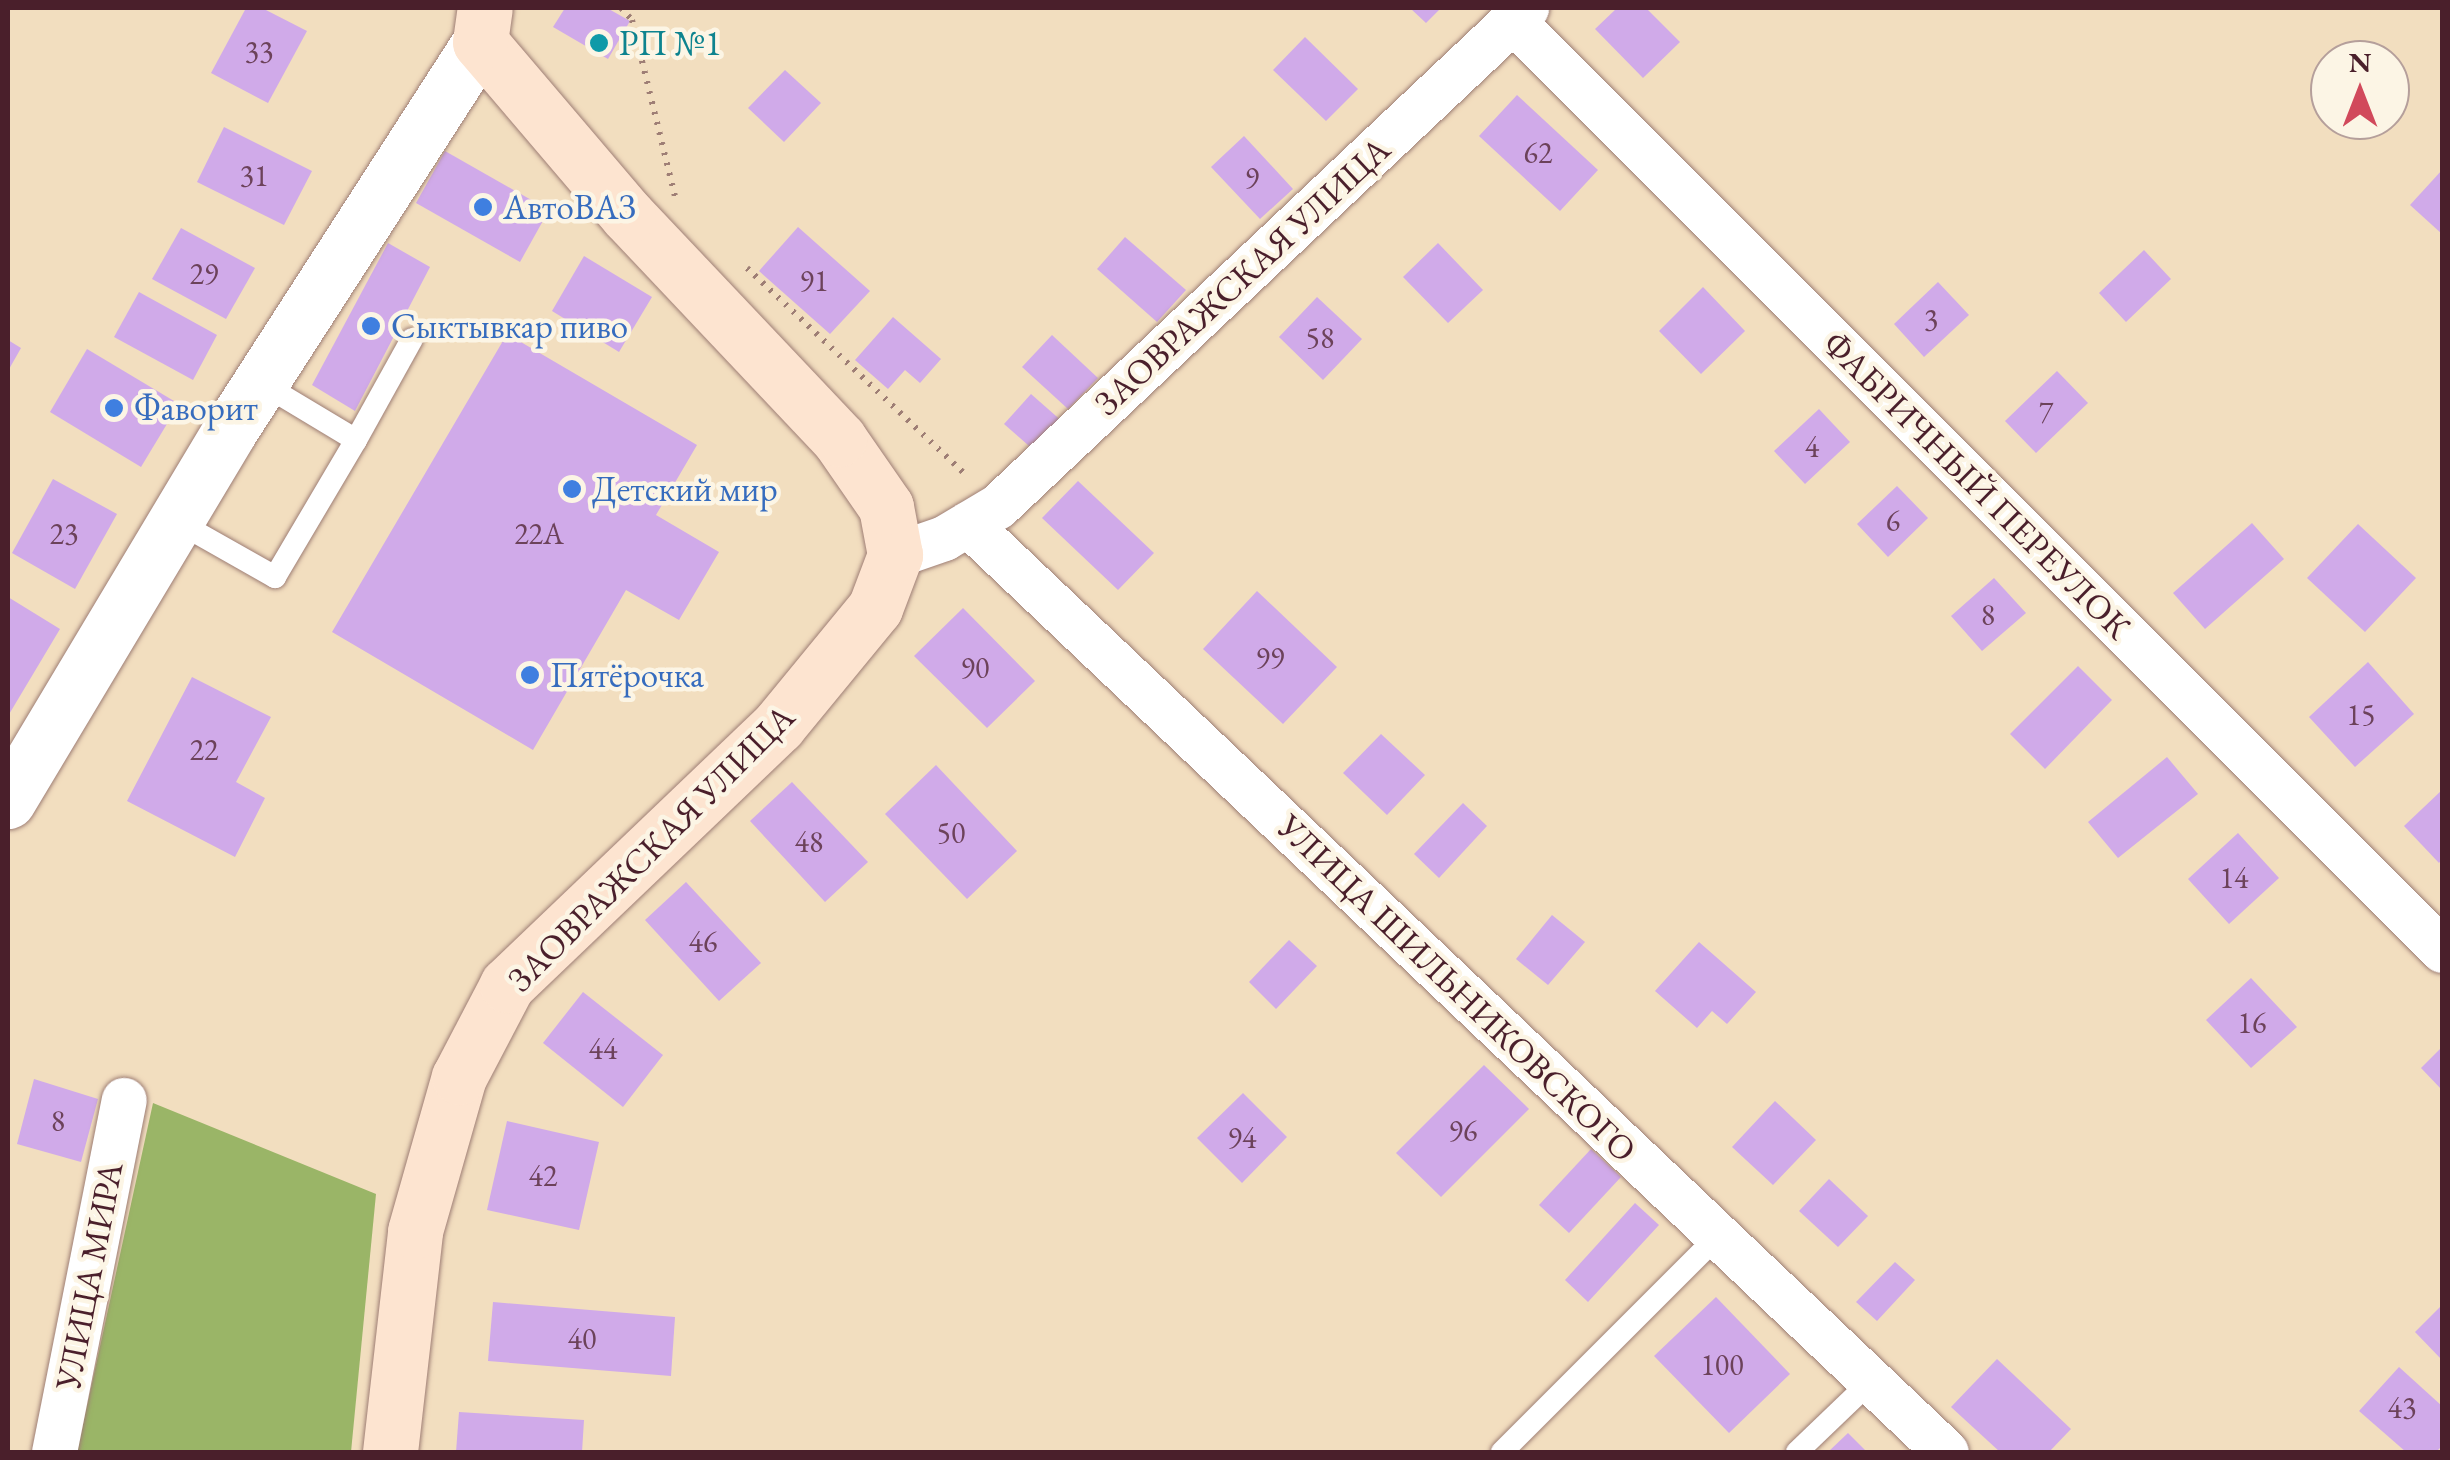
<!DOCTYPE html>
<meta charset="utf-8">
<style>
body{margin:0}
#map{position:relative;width:2450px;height:1460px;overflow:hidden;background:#f2debf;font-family:"EB Garamond",serif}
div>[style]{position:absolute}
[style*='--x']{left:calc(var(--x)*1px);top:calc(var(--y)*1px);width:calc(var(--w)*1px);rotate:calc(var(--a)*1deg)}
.forest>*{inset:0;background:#9ab567}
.building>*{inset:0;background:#d0aae9}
.path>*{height:6px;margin-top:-3px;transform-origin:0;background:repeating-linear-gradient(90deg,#9e7e75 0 2.5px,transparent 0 10.5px)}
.roads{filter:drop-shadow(0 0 2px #9e7e75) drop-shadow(0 0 2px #9e7e75)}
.service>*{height:22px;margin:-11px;padding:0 11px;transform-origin:11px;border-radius:11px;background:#fff}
.minor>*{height:45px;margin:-22.5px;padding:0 22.5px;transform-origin:22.5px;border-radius:22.5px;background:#fff}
.tertiary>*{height:55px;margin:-27.5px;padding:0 27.5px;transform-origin:27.5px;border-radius:27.5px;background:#fff}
.secondary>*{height:55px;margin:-27.5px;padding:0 27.5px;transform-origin:27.5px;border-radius:27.5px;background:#fde4d0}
.dots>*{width:28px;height:28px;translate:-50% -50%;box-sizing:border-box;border:5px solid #fcf5e5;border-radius:50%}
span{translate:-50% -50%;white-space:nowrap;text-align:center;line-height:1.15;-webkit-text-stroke:9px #fcf5e5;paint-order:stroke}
.number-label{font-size:30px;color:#6c425a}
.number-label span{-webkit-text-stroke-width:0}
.culture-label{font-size:35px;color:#0d838f}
.left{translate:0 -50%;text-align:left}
.shop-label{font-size:35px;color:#366cbe}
.street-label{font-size:35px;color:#4a1f2b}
.frame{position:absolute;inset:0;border:10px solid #4a1f2b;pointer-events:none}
.north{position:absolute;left:2310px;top:40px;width:100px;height:100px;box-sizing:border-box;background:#fcf5e5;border:2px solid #b59f9b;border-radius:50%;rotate:0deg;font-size:28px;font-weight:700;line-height:40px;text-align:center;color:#4a1f2b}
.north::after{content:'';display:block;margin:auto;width:35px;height:45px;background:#d1495b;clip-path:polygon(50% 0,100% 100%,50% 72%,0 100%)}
</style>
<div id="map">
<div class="forest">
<i style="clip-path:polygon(153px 1103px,376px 1194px,351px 1452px,77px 1452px)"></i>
</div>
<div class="building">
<i style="clip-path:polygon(246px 8px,262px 8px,307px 31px,268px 103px,211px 73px)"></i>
<i style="clip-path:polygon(565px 8px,607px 8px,630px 21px,608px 59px,553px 27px)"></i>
<i style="clip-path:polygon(1410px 8px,1441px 8px,1426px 23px)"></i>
<i style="clip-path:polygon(1617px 8px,1646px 8px,1680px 42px,1643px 78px,1595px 29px)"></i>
<i style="clip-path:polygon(1305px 37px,1358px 89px,1326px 121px,1273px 70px)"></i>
<i style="clip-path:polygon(785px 70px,821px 103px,784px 142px,748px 108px)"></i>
<i style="clip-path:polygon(1517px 95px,1598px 170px,1560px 211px,1479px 136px)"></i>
<i style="clip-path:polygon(224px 127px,312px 171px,284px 225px,197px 182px)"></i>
<i style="clip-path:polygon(1244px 136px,1293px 189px,1260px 219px,1211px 167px)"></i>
<i style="clip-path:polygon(445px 151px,549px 210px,520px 262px,416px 203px)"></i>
<i style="clip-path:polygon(2442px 170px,2442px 234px,2410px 205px)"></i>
<i style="clip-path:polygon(798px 227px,870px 291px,830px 334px,759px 271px)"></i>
<i style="clip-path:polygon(181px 228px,255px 268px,226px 319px,152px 279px)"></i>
<i style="clip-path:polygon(1125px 237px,1186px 290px,1157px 322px,1097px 269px)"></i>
<i style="clip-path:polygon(388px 243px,430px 267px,355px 411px,312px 385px)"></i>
<i style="clip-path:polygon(1438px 243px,1483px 290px,1448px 323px,1403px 277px)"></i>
<i style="clip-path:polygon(2144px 250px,2171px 279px,2126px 322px,2099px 293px)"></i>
<i style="clip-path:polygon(584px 256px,652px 297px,619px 352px,552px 311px)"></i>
<i style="clip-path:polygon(1938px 282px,1969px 315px,1924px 357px,1894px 324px)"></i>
<i style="clip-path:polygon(1703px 287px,1745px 331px,1701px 374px,1659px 331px)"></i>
<i style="clip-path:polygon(139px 292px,217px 335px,193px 380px,114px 337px)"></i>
<i style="clip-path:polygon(1317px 297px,1362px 339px,1323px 380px,1279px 337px)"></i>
<i style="clip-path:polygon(893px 317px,941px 359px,920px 383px,905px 370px,888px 389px,855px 360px)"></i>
<i style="clip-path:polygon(507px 334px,697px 445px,656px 515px,719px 552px,679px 620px,626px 590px,533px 750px,332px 632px)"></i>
<i style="clip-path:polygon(1052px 335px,1098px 378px,1068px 409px,1022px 367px)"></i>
<i style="clip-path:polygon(8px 340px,21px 348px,8px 371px)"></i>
<i style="clip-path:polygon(87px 349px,179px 404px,141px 467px,50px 412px)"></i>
<i style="clip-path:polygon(2057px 371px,2088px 403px,2036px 453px,2005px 421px)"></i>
<i style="clip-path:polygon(1031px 394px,1064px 423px,1037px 453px,1004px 424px)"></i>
<i style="clip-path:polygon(1819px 409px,1850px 442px,1805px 484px,1774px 451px)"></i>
<i style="clip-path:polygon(53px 479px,117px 514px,75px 589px,12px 553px)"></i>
<i style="clip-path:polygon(1078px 481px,1154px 553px,1118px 590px,1042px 518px)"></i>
<i style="clip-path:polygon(1897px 486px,1928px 518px,1888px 557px,1857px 524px)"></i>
<i style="clip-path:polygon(2252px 523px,2284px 559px,2205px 629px,2173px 593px)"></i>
<i style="clip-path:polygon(2358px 524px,2416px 578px,2365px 632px,2307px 578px)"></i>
<i style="clip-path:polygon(1994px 578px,2026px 613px,1982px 651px,1951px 616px)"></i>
<i style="clip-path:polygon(1257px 591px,1337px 667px,1283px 724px,1203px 649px)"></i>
<i style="clip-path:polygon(8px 597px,60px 629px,8px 716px)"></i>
<i style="clip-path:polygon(963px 608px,1035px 681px,987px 728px,914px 656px)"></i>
<i style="clip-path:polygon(2368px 662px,2414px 714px,2355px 767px,2309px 717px)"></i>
<i style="clip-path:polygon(2078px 666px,2112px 700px,2045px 769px,2010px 734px)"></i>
<i style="clip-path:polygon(192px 677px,271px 717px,236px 782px,265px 798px,235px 857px,127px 801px)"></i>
<i style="clip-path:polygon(1381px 734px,1425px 775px,1387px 815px,1343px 773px)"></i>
<i style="clip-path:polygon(2167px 757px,2198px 794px,2118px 858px,2088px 822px)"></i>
<i style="clip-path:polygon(936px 765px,1017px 851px,967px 899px,885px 814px)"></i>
<i style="clip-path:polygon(792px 782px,868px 862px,825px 902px,750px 821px)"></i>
<i style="clip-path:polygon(2442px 790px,2442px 859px,2439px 863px,2404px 826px)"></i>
<i style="clip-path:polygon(1463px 803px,1487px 826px,1439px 878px,1414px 854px)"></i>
<i style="clip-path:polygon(2238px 833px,2279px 878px,2229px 924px,2188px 879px)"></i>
<i style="clip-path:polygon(686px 882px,761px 963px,719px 1001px,645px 920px)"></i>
<i style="clip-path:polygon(1552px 915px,1585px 942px,1548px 985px,1516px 959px)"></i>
<i style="clip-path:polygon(1289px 940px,1317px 966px,1276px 1009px,1249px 982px)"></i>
<i style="clip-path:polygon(1699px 942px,1756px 992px,1727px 1024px,1712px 1011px,1697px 1028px,1655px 991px)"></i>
<i style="clip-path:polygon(2251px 978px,2297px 1027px,2251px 1068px,2206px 1020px)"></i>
<i style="clip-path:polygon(583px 992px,663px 1055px,623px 1107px,543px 1043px)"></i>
<i style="clip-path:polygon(2442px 1047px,2442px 1090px,2421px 1068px)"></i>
<i style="clip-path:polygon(1484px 1065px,1529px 1109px,1441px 1197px,1396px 1153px)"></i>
<i style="clip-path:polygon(34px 1079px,98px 1099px,81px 1162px,17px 1144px)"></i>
<i style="clip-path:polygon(1243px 1093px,1287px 1137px,1242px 1183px,1197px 1138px)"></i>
<i style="clip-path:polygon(1775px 1101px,1816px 1140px,1773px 1185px,1732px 1147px)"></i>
<i style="clip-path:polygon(507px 1121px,599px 1142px,579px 1230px,487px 1210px)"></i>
<i style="clip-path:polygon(1591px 1149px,1621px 1177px,1569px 1233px,1539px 1205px)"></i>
<i style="clip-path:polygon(1829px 1179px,1868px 1216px,1838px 1247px,1799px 1211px)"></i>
<i style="clip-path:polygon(1635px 1203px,1659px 1225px,1588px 1302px,1565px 1280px)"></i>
<i style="clip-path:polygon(1895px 1262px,1915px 1280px,1877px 1321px,1856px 1302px)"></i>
<i style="clip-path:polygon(1716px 1297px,1790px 1374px,1729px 1433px,1654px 1356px)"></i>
<i style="clip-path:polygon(493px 1302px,675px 1317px,671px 1376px,488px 1361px)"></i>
<i style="clip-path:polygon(2442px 1305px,2442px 1360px,2415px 1332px)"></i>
<i style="clip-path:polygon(1997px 1359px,2071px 1429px,2049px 1452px,2000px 1452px,1951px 1407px)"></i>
<i style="clip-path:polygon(2399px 1367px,2442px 1406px,2442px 1446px,2436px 1452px,2406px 1452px,2359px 1411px)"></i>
<i style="clip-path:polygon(459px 1412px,584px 1420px,582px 1452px,456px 1452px)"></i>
<i style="clip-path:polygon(1848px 1433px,1867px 1452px,1828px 1452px)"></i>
</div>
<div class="path">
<i style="--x:621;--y:8;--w:16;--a:47"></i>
<i style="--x:632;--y:20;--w:182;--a:76.3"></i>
<i style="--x:747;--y:268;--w:303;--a:43.4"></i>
</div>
<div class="roads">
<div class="service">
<i style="--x:356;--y:440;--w:115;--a:-61"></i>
<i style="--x:176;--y:521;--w:114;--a:29.5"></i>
<i style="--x:275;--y:577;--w:159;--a:-59.4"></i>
<i style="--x:356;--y:440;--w:111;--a:-149"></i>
<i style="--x:1502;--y:1452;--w:305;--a:-45"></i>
<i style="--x:1797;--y:1452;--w:103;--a:-43.8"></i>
</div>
<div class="minor">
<i style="--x:1512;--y:20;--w:1315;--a:45"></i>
<i style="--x:968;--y:524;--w:1348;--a:43.5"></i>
<i style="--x:895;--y:555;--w:52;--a:-19.1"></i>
<i style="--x:944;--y:538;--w:63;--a:-30.7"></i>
<i style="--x:998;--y:506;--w:726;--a:-43.33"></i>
<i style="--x:54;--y:1452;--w:359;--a:-78.8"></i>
</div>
<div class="tertiary">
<i style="--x:8;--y:801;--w:432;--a:-59.1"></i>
<i style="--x:230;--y:430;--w:462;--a:-57.2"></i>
</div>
<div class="secondary">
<i style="--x:390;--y:1452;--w:222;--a:-83.5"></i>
<i style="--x:415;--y:1231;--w:160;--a:-74.1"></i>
<i style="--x:459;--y:1077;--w:104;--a:-62.4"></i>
<i style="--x:507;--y:985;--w:375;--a:-43.7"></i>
<i style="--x:778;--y:726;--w:153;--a:-50.6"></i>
<i style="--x:875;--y:608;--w:57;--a:-69.3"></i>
<i style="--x:895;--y:555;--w:49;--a:-100.6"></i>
<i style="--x:886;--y:507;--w:83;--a:-124.7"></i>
<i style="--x:839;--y:439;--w:307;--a:-133.4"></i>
<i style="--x:628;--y:216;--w:228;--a:-130.4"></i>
<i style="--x:480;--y:42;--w:34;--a:-82"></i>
</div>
</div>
<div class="dots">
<i style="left:599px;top:43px;background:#0f9aa8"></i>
<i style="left:483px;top:207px;background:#3f7fe0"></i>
<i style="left:371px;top:326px;background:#3f7fe0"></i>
<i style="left:114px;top:408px;background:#3f7fe0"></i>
<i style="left:572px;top:489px;background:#3f7fe0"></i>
<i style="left:530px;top:675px;background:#3f7fe0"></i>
</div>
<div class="number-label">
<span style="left:259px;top:52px">33</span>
<span style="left:1538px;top:153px">62</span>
<span style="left:254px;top:176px">31</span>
<span style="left:1252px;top:178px">9</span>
<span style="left:204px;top:274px">29</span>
<span style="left:814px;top:281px">91</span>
<span style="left:1931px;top:320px">3</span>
<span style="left:1320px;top:338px">58</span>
<span style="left:2046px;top:412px">7</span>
<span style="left:1812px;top:447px">4</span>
<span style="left:1893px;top:521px">6</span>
<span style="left:64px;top:534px">23</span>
<span style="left:539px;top:534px">22А</span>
<span style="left:1988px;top:615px">8</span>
<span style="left:1270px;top:658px">99</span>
<span style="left:975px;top:668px">90</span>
<span style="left:2361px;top:715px">15</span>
<span style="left:204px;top:750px">22</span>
<span style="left:951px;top:833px">50</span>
<span style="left:809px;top:842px">48</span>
<span style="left:2234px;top:878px">14</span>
<span style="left:703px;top:942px">46</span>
<span style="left:2252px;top:1023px">16</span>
<span style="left:603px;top:1049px">44</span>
<span style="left:58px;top:1121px">8</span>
<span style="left:1463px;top:1131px">96</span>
<span style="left:1242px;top:1138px">94</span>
<span style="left:543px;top:1176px">42</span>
<span style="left:582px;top:1339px">40</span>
<span style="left:1722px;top:1365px">100</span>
<span style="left:2402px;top:1408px">43</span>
</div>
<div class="culture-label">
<span class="left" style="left:619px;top:43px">РП №1</span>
</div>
<div class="shop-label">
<span class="left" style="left:503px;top:207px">АвтоВАЗ</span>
<span class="left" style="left:391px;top:326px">Сыктывкар пиво</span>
<span class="left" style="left:134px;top:408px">Фаворит</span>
<span class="left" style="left:592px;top:489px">Детский мир</span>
<span class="left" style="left:550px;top:675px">Пятёрочка</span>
</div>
<div class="street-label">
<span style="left:1242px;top:276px;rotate:-43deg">ЗАОВРАЖСКАЯ УЛИЦА</span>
<span style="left:1977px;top:485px;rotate:45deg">ФАБРИЧНЫЙ ПЕРЕУЛОК</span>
<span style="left:651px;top:848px;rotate:-45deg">ЗАОВРАЖСКАЯ УЛИЦА</span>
<span style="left:1457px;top:988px;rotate:44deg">УЛИЦА ШИЛЬНИКОВСКОГО</span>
<span style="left:89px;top:1276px;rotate:-79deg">УЛИЦА МИРА</span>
</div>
<div class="frame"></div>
<div class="north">N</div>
</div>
